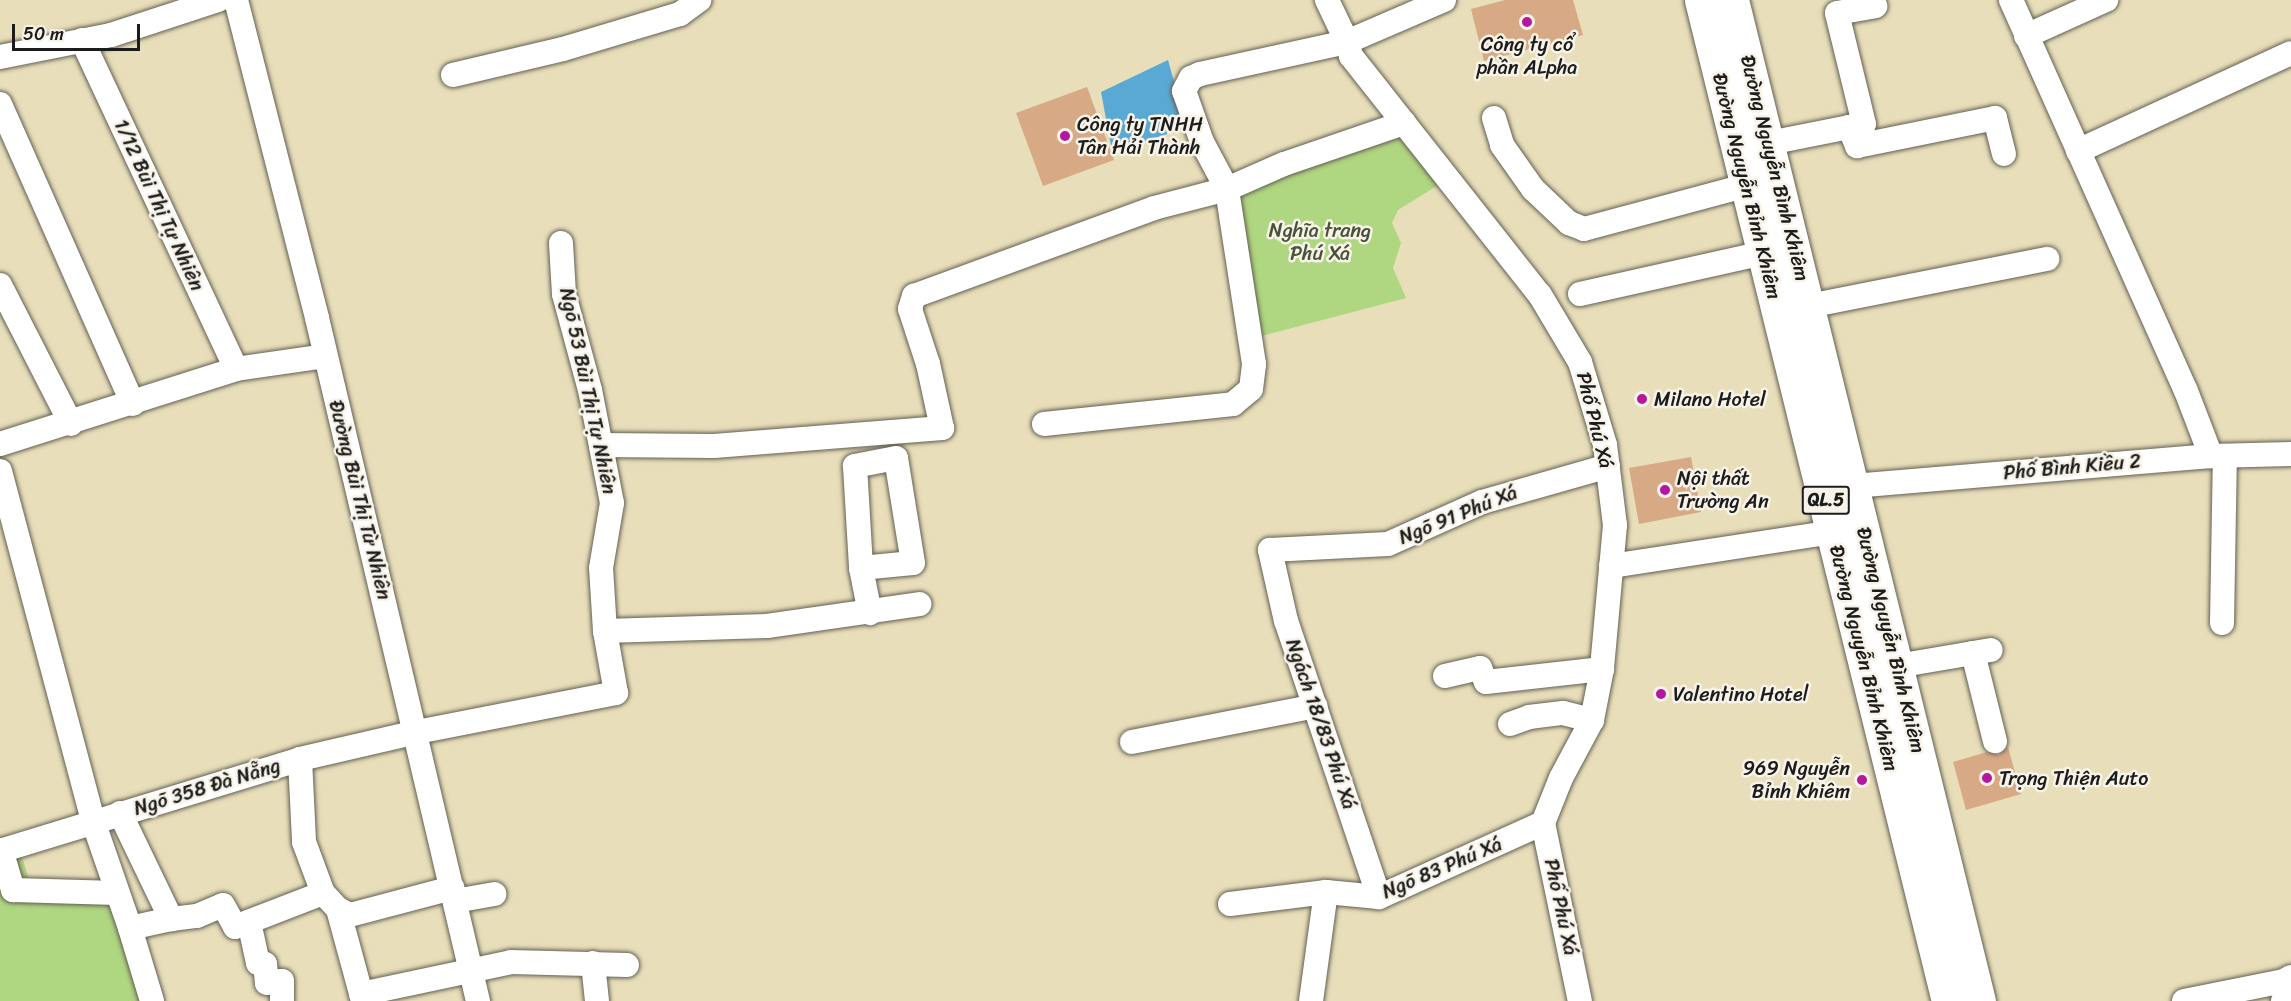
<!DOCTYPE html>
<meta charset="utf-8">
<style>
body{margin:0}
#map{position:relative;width:2291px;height:1001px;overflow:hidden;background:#e8deba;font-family:Sriracha,sans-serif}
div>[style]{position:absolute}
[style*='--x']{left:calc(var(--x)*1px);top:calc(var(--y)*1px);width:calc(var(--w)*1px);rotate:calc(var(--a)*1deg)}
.green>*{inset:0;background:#afd680}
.water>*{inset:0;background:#5aa9d4}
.building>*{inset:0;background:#d8a985}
.roads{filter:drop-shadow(0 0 2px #636053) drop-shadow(0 0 2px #636053)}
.minor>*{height:24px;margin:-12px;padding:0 12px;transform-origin:12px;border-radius:12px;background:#fff}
.highway>*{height:33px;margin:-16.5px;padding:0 16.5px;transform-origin:16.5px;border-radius:16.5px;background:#fff}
.dots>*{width:16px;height:16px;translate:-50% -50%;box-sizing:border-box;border:3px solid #f7f3e8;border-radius:50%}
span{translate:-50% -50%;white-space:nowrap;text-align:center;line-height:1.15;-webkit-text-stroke:5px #f7f3e8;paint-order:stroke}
.shield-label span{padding:2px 4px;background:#f7f3e8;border:2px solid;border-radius:4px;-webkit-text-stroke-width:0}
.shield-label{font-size:18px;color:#1c1c1c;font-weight:700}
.poi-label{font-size:20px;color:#1c1c1c}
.left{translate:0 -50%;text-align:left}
.right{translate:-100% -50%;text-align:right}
.street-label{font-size:20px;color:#1c1c1c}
.park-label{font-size:20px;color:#48543a}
.scale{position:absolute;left:12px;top:24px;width:128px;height:27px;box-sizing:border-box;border:3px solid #1c1c1c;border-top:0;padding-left:8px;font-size:18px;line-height:21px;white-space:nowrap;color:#1c1c1c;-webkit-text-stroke:4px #f7f3e8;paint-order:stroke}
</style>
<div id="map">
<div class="green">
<i style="clip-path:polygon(1401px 131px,1440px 184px,1398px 210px,1392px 223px,1401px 243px,1393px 268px,1406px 298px,1258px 337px,1235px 190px)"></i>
<i style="clip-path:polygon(21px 854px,35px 898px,111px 886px,147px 1001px,0 1001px,0 859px)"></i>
</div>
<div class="water">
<i style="clip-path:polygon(1168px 60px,1187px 128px,1112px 151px,1101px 92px)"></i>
</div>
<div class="building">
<i style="clip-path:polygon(1505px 0,1573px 0,1583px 35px,1484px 61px,1471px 9px)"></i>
<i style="clip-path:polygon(1087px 87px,1114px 160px,1043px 186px,1016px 113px)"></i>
<i style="clip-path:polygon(1691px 457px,1701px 512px,1639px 524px,1629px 468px)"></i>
<i style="clip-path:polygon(2008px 747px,2021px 794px,1966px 810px,1953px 762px,1987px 752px,1999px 755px)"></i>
</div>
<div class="roads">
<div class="minor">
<i style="--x:236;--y:0;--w:328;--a:75.7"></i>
<i style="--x:317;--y:318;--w:702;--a:76.74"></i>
<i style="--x:1444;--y:0;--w:106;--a:156.6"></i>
<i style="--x:1347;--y:42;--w:15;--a:74"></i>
<i style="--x:1351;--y:56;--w:305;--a:51.7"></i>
<i style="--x:1540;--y:295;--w:78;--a:59.2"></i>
<i style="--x:1580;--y:362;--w:87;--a:73.2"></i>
<i style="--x:1605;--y:445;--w:81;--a:82.9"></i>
<i style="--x:1615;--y:525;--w:145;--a:95.2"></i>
<i style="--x:1602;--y:669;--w:52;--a:101.1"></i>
<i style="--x:1592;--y:720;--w:66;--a:118.1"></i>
<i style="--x:1561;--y:778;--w:48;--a:111.8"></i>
<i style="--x:1543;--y:823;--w:182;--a:78.3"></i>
<i style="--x:2011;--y:0;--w:428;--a:65.9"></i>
<i style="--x:2186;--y:391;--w:70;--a:69"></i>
<i style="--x:2026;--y:36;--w:88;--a:-24.2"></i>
<i style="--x:82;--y:40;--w:363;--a:64.9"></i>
<i style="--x:0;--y:57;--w:113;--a:-11.2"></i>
<i style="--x:111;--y:35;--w:113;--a:-18.1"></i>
<i style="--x:453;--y:75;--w:113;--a:-13.3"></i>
<i style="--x:563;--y:49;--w:122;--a:-16.7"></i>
<i style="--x:680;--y:14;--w:24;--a:-36"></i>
<i style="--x:0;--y:104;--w:328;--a:66.1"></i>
<i style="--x:1494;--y:118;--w:28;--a:73"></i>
<i style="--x:1502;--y:145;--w:54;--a:54.8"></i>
<i style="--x:1533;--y:189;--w:50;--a:43.4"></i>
<i style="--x:1569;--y:223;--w:16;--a:22"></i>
<i style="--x:1584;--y:229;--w:167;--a:-15"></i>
<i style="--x:1849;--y:127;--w:15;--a:-11"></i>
<i style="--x:1864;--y:124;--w:114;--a:-103.7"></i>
<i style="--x:1837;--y:13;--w:39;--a:-10"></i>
<i style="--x:1769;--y:143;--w:82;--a:-11.3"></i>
<i style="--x:1849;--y:127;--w:21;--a:67"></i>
<i style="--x:1857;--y:146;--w:141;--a:-11.5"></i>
<i style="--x:1995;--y:118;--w:37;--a:76"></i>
<i style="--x:2078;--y:151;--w:234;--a:-24.7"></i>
<i style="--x:0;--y:285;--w:156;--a:62.9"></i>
<i style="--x:1580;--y:294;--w:188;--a:-12.6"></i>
<i style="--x:1809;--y:306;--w:243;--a:-11.2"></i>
<i style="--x:1044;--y:424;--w:190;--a:-6"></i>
<i style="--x:1233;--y:404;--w:23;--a:-40"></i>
<i style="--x:1251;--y:389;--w:25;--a:-83"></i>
<i style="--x:1254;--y:364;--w:177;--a:-98.8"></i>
<i style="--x:1227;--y:189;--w:53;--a:-118"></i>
<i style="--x:1202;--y:142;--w:54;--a:-109.4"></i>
<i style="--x:1184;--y:91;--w:15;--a:-62"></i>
<i style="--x:1191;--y:78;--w:10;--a:-24"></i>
<i style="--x:1200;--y:74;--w:150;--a:-12.3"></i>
<i style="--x:1347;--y:42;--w:47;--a:-115.5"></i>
<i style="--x:0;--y:444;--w:248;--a:-17.6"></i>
<i style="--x:236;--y:369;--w:90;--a:-8.3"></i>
<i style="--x:601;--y:445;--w:113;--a:0.5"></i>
<i style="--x:714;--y:446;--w:229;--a:-4.5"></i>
<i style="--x:942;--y:428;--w:66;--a:-102.3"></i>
<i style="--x:928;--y:364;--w:58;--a:-108.1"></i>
<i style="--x:910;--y:309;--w:14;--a:-73"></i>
<i style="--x:914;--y:296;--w:256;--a:-20.1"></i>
<i style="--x:1154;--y:208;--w:75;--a:-14.6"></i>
<i style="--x:1227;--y:189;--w:62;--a:-23.7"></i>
<i style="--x:1284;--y:164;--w:127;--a:-18.9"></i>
<i style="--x:0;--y:471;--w:362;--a:75.1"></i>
<i style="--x:93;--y:821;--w:113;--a:70.9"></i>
<i style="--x:1853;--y:486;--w:359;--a:-4.8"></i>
<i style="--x:2211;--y:456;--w:80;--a:-1.4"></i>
<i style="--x:1611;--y:566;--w:226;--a:-8.7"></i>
<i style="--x:861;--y:568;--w:52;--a:-5.5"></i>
<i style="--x:913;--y:563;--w:106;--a:-99.2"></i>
<i style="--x:896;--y:458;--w:42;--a:169"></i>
<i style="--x:855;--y:466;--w:102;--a:86.6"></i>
<i style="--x:861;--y:568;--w:46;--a:78.7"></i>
<i style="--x:2222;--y:623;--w:167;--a:-89"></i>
<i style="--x:605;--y:631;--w:162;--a:-1.8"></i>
<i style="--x:767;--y:626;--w:154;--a:-8.2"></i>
<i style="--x:1973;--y:653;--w:91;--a:76"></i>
<i style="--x:1897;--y:666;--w:95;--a:-9.7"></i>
<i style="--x:1445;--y:676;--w:36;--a:-13"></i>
<i style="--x:1480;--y:668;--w:15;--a:67"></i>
<i style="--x:1486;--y:682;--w:117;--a:-6.4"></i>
<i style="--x:1510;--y:724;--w:20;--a:-20"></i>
<i style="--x:1529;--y:717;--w:34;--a:-7"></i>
<i style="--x:1563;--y:713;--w:30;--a:14"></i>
<i style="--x:1132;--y:742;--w:187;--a:-11.1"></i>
<i style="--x:300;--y:759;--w:83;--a:87.2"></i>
<i style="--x:304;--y:842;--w:54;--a:69.6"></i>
<i style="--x:323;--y:893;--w:22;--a:47"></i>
<i style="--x:338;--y:909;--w:95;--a:74.8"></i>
<i style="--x:120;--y:813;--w:118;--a:64.3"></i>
<i style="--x:171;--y:919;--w:42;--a:167.6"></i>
<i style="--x:130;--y:928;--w:76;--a:73.2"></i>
<i style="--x:1;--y:850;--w:42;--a:73.3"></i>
<i style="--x:13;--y:890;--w:104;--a:1.7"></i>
<i style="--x:0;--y:851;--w:314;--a:-17"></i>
<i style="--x:300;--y:759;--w:120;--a:-13"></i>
<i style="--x:417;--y:732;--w:203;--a:-11.1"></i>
<i style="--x:616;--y:693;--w:63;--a:-100.1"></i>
<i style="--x:605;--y:631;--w:63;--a:-93.6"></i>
<i style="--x:601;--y:568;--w:66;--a:-80.4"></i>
<i style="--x:612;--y:503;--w:115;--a:-101"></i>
<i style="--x:590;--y:390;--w:99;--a:-105.2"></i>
<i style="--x:564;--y:294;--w:51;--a:-93.4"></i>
<i style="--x:1379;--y:897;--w:291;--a:-108.6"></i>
<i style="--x:1286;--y:621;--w:73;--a:-102.7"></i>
<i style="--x:1270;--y:550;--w:118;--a:-2.9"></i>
<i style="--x:1388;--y:544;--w:103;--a:-24.1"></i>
<i style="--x:1482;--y:502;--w:131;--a:-15.9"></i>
<i style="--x:455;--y:901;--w:40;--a:-10"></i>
<i style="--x:1230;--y:904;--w:97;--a:-7.1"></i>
<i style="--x:1326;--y:892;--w:53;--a:5.4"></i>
<i style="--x:1379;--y:897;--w:180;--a:-24.3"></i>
<i style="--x:338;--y:909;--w:13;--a:27"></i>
<i style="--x:350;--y:915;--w:106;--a:-14.8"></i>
<i style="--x:171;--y:919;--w:26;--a:-7"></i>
<i style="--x:197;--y:916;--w:28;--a:-23"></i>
<i style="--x:223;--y:905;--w:25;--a:61"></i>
<i style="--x:235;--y:927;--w:94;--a:-21.1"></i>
<i style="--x:249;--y:922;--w:42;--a:77.6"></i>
<i style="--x:258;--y:963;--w:7;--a:8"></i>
<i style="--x:265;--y:964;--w:19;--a:84"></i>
<i style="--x:267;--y:983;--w:15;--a:-8"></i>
<i style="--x:282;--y:981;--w:20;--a:90"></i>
<i style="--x:593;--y:963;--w:38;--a:84"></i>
<i style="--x:361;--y:994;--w:153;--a:-12"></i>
<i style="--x:511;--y:962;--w:116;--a:1.5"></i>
<i style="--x:1311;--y:1001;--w:110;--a:-82.2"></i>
<i style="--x:2184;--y:1001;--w:102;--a:-11.3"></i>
<i style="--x:2284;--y:981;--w:8;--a:-30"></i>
<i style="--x:2283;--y:1001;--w:8;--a:-14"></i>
</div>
<div class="highway">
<i style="--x:1701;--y:0;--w:1031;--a:76.14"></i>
<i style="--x:1732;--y:0;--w:1031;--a:76.14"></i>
</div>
</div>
<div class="dots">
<i style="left:1527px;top:22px;background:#b5179e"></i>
<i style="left:1065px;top:136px;background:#b5179e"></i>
<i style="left:1642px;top:399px;background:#b5179e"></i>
<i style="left:1665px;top:490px;background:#b5179e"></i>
<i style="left:1661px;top:694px;background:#b5179e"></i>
<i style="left:1987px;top:778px;background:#b5179e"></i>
<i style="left:1862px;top:780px;background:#b5179e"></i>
</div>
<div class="shield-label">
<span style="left:1826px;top:500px">QL.5</span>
</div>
<div class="poi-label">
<span style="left:1527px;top:56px">Công ty cổ<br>phần ALpha</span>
<span class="left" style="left:1077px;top:136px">Công ty TNHH<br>Tân Hải Thành</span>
<span class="left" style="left:1654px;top:399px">Milano Hotel</span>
<span class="left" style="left:1677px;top:490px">Nội thất<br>Trường An</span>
<span class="left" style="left:1673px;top:694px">Valentino Hotel</span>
<span class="right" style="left:1850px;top:780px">969 Nguyễn<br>Bỉnh Khiêm</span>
<span class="left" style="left:1999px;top:778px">Trọng Thiện Auto</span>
</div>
<div class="street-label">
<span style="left:1775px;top:168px;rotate:76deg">Đường Nguyễn Bình Khiêm</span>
<span style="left:1747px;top:186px;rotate:76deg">Đường Nguyễn Bỉnh Khiêm</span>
<span style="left:159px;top:205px;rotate:65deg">1/12 Bùi Thị Tự Nhiên</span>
<span style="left:588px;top:391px;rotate:78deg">Ngõ 53 Bùi Thị Tự Nhiên</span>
<span style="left:1595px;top:420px;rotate:76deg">Phố Phú Xá</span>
<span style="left:2072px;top:467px;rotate:-5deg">Phố Bình Kiều 2</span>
<span style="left:360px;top:500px;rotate:76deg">Đường Bùi Thị Từ Nhiên</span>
<span style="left:1458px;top:515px;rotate:-22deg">Ngõ 91 Phú Xá</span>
<span style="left:1891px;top:640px;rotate:76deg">Đường Nguyễn Bình Khiêm</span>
<span style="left:1864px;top:658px;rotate:76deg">Đường Nguyễn Bỉnh Khiêm</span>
<span style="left:1321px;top:724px;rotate:71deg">Ngách 18/83 Phú Xá</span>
<span style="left:207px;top:787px;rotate:-17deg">Ngõ 358 Đà Nẵng</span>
<span style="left:1442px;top:868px;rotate:-23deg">Ngõ 83 Phú Xá</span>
<span style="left:1561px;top:907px;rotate:78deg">Phố Phú Xá</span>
</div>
<div class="park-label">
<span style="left:1320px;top:242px">Nghĩa trang<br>Phú Xá</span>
</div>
<div class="scale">50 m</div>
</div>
